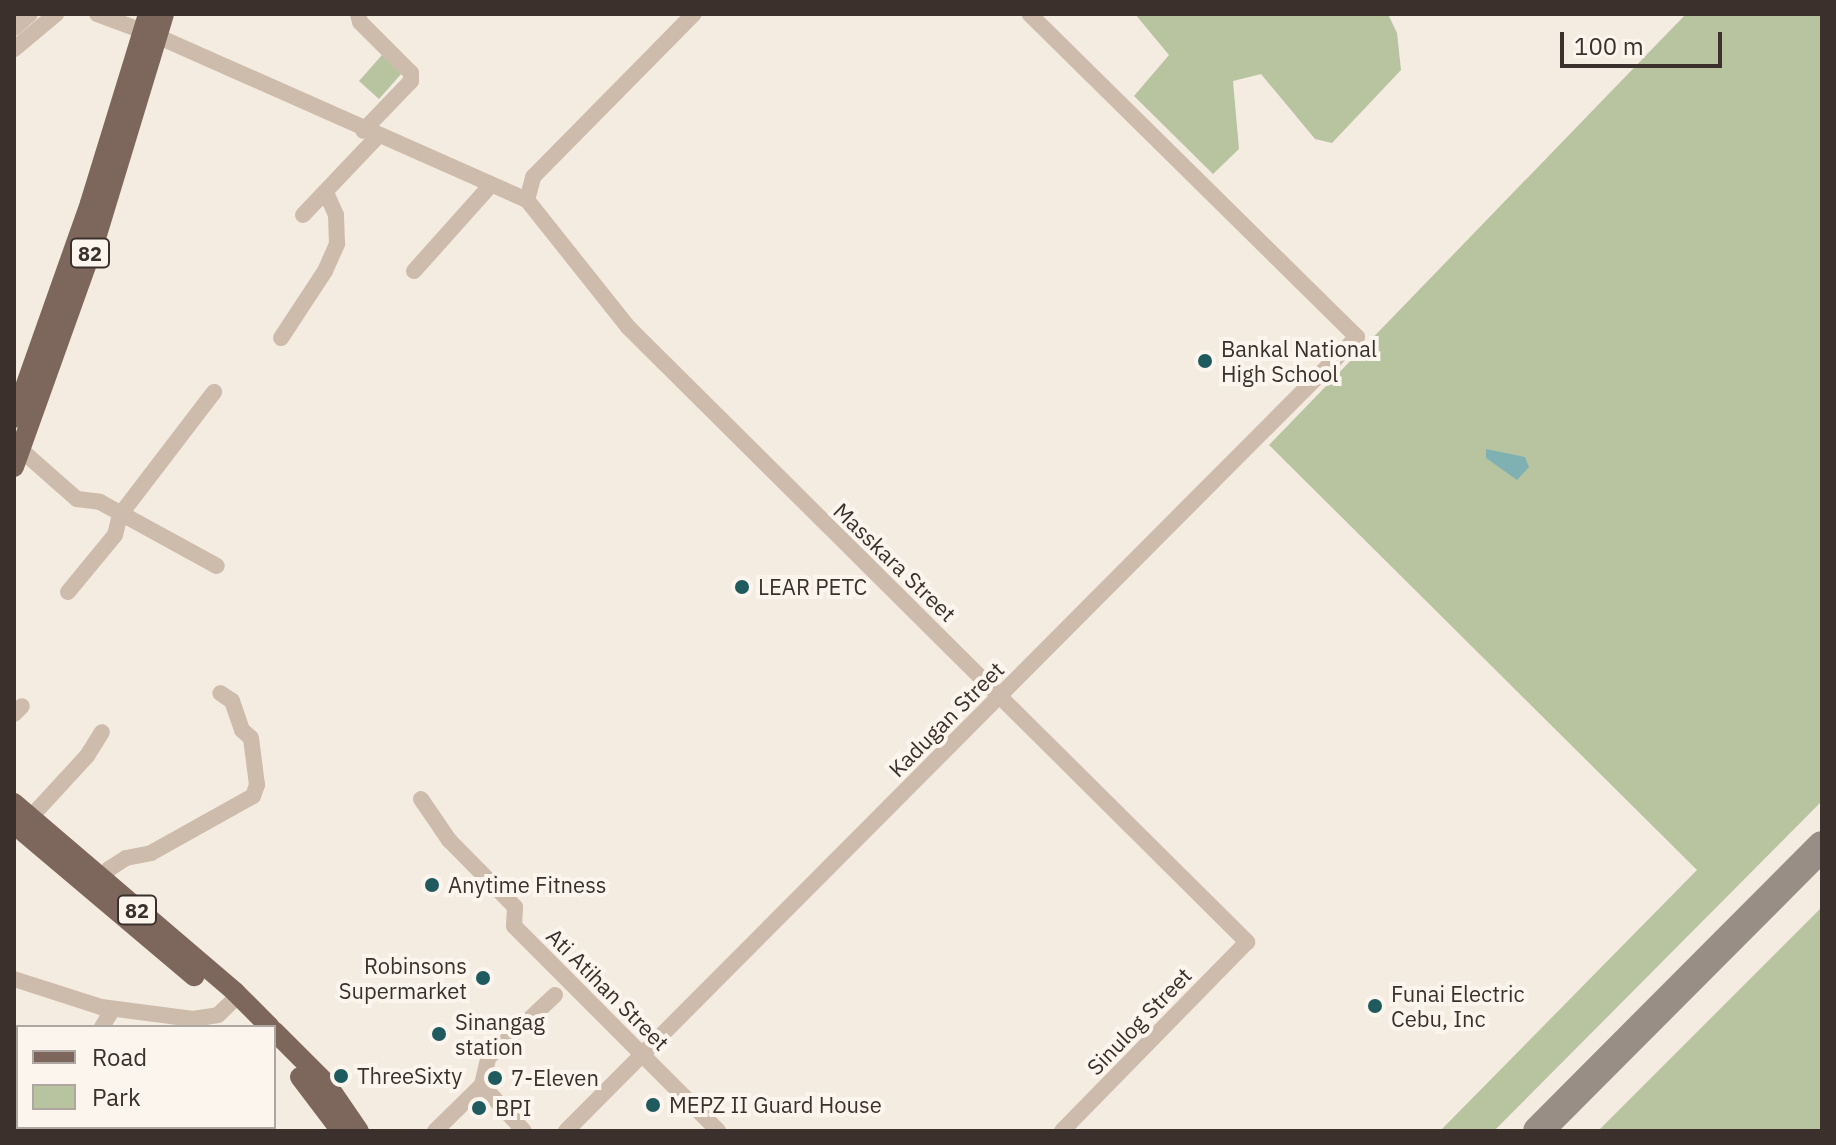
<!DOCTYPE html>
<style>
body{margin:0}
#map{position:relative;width:1836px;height:1145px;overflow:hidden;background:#f4ebe1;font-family:"IBM Plex Sans",sans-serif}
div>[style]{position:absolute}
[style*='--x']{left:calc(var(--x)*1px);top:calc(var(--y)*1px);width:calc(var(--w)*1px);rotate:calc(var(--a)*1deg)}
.green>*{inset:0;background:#b8c4a0}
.water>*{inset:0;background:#7fb0b2}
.taxiway>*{height:30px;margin:-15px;padding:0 15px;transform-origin:15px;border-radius:15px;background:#988e86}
.minor>*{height:16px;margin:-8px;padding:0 8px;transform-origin:8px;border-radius:8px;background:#cdbbac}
.major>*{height:20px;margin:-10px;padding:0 10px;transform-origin:10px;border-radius:10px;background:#7d675c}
.dots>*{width:22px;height:22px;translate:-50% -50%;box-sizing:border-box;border:4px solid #fbf5ee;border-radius:50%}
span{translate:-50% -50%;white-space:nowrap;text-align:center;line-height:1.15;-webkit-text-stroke:8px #fbf5ee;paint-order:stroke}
.shield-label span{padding:2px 6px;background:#fbf5ee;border:2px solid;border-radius:6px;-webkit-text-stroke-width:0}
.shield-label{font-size:20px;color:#3b302b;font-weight:700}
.poi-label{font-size:22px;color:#3b302b}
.left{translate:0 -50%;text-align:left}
.right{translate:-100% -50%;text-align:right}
.street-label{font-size:22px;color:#3b302b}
.frame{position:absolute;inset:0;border:16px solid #3b302b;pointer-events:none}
.legend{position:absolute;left:16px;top:1025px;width:260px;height:104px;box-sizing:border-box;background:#fbf5ee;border:2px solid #aea6a0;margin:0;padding:10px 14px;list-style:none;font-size:24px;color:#3b302b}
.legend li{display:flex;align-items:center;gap:16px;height:40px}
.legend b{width:40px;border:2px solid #aea6a0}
.scale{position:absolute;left:1560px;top:32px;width:162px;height:36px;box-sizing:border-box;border:4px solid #3b302b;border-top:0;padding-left:10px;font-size:24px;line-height:28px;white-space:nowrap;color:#3b302b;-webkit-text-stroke:6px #fbf5ee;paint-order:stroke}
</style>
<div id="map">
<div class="green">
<i style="clip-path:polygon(1135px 14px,1388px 14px,1397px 33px,1401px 70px,1332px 143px,1315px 139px,1261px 74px,1233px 81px,1239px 149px,1213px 174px,1134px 96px,1169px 55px)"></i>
<i style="clip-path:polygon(1686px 14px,1822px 14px,1822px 801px,1494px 1131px,1440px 1131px,1697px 870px,1269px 445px)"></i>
<i style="clip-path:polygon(382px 55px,402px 73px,379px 99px,359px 81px)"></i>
<i style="clip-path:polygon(1822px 907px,1822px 1131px,1598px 1131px)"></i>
</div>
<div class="water">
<i style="clip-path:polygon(1486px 449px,1525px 457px,1529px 467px,1517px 480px,1486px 458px)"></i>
</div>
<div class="taxiway">
<i style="--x:1538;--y:1131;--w:402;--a:-45.1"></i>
</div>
<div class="minor">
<i style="--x:97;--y:14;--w:66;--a:20.4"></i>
<i style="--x:159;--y:37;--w:402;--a:23.9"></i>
<i style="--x:358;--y:14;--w:8;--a:76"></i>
<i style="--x:360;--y:22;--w:72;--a:45"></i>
<i style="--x:411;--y:73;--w:8;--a:90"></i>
<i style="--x:411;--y:81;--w:69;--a:133.8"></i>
<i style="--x:14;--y:28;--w:21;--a:-41"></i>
<i style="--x:14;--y:49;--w:55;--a:-39.8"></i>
<i style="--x:527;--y:200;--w:162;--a:51.5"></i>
<i style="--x:628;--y:327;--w:873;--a:44.81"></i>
<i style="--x:1247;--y:942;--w:264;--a:134.4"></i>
<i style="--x:527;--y:200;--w:24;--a:-75"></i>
<i style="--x:533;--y:177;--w:229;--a:-45.4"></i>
<i style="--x:303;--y:215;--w:108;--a:-46.5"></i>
<i style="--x:414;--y:271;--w:113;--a:-48.2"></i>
<i style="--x:281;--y:338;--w:80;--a:-56.7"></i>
<i style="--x:325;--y:271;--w:30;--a:-66"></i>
<i style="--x:337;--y:244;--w:29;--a:-92"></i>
<i style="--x:336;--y:215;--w:24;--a:-114"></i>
<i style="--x:20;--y:449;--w:76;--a:41.3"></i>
<i style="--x:77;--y:499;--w:23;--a:7"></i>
<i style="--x:100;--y:502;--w:133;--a:28.7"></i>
<i style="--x:68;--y:592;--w:74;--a:-50.5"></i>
<i style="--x:115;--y:535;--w:21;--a:-76"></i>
<i style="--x:120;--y:515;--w:155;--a:-52.6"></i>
<i style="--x:14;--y:714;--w:11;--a:-45"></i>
<i style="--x:421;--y:799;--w:50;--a:55.7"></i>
<i style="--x:449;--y:840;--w:94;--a:45.4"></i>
<i style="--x:515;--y:907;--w:19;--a:93"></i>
<i style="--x:514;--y:926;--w:289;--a:45.1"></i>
<i style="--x:29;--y:819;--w:86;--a:-47.4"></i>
<i style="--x:87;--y:756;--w:28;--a:-58"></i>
<i style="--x:102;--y:881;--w:14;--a:-60"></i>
<i style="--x:109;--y:869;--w:20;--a:-33"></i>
<i style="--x:126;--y:858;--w:25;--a:-11"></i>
<i style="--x:151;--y:853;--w:117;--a:-29.2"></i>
<i style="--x:253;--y:796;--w:12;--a:-70"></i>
<i style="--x:257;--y:785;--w:47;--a:-97.3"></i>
<i style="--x:251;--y:738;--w:12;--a:-138"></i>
<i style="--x:242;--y:730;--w:31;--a:-109"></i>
<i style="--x:232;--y:701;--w:14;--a:-146"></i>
<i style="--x:14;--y:979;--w:91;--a:17.8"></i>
<i style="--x:101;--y:1007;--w:93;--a:7.4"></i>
<i style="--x:193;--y:1019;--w:25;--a:-9"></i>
<i style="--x:218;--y:1015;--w:28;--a:-44"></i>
<i style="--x:102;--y:1027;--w:21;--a:-59"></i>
<i style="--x:482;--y:1085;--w:62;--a:47.6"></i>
<i style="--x:40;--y:1131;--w:4;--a:-63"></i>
<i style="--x:435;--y:1131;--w:66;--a:-44.4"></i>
<i style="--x:482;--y:1085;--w:28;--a:-77"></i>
<i style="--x:488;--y:1058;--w:92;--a:-43.2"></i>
<i style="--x:566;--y:1131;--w:1121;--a:-45.11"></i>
<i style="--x:1357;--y:337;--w:460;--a:-135.4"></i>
</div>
<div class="major">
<i style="--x:14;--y:418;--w:228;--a:-70.5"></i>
<i style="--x:90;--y:203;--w:198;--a:-72.9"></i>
<i style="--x:14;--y:467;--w:243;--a:-70.3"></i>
<i style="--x:96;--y:238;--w:234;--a:-73.1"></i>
<i style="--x:14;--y:803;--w:291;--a:40.5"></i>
<i style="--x:235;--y:992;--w:49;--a:45"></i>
<i style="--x:14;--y:824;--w:236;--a:40.2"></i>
<i style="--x:274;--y:1031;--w:74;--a:45"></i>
<i style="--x:326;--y:1083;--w:58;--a:55.5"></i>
<i style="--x:300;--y:1077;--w:68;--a:52.8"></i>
</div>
<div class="dots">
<i style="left:1205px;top:361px;background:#1f5a5e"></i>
<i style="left:742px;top:587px;background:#1f5a5e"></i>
<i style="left:432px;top:885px;background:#1f5a5e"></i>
<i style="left:483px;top:978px;background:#1f5a5e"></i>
<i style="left:1375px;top:1006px;background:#1f5a5e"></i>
<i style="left:439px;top:1034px;background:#1f5a5e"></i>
<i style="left:341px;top:1076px;background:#1f5a5e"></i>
<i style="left:495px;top:1078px;background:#1f5a5e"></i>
<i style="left:653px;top:1105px;background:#1f5a5e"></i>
<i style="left:479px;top:1108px;background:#1f5a5e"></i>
</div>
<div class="shield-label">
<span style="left:90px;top:253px">82</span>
<span style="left:137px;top:910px">82</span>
</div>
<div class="poi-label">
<span class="left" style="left:1221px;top:361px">Bankal National<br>High School</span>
<span class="left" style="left:758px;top:587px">LEAR PETC</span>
<span class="left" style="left:448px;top:885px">Anytime Fitness</span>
<span class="right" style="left:467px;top:978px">Robinsons<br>Supermarket</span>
<span class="left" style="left:1391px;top:1006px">Funai Electric<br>Cebu, Inc</span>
<span class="left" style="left:455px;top:1034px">Sinangag<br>station</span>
<span class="left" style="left:357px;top:1076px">ThreeSixty</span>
<span class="left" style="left:511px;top:1078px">7-Eleven</span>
<span class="left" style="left:669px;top:1105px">MEPZ II Guard House</span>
<span class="left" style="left:495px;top:1108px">BPI</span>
</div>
<div class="street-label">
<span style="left:895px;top:562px;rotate:44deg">Masskara Street</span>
<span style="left:946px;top:719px;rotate:-45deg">Kadugan Street</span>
<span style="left:608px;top:989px;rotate:45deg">Ati Atihan Street</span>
<span style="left:1139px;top:1021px;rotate:-46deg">Sinulog Street</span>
</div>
<div class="frame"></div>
<ul class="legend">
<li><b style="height:10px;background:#7d675c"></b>Road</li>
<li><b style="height:22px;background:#b8c4a0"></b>Park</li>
</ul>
<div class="scale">100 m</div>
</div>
